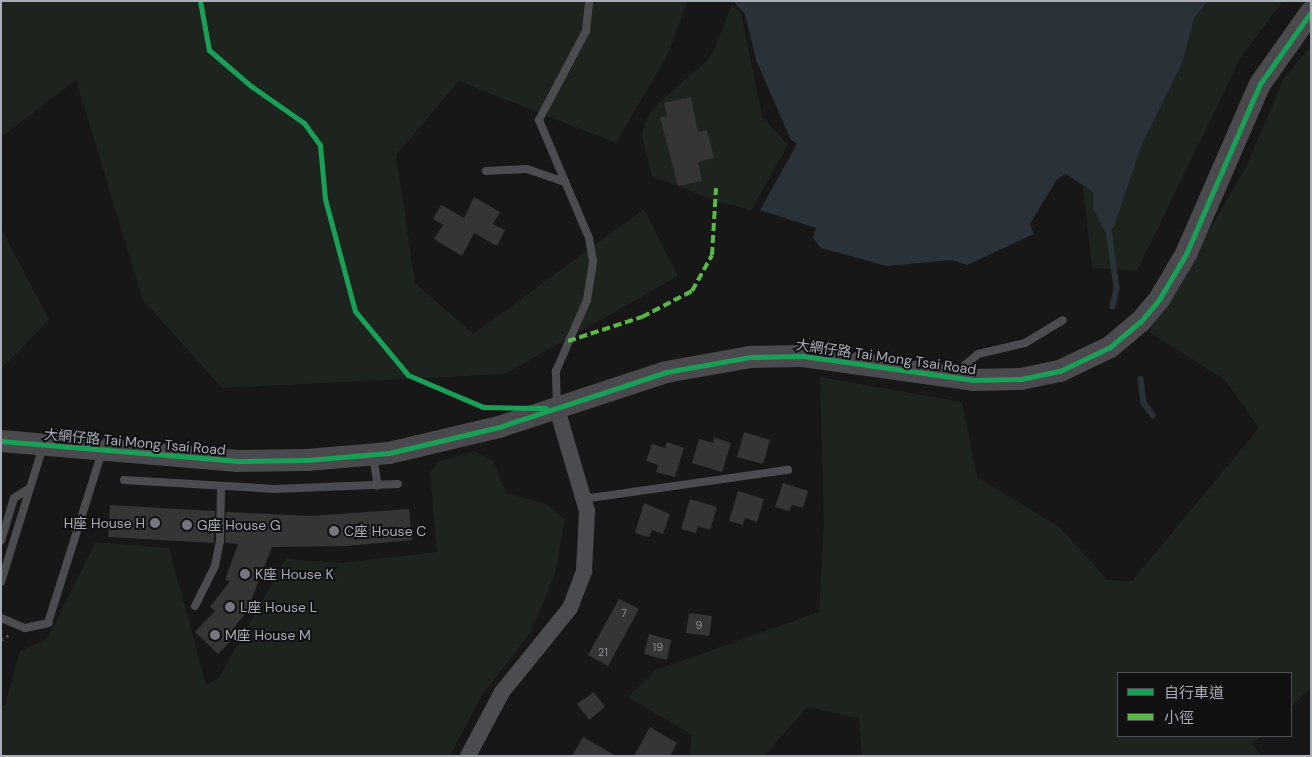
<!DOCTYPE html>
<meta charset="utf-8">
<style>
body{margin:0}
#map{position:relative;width:1312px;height:757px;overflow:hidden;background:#171717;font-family:"DM Sans","Noto Sans TC",sans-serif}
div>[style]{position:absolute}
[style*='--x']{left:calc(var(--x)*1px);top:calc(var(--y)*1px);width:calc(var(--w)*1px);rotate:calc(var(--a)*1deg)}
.green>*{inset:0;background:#1d241e}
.water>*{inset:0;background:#2a3239}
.stream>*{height:5.5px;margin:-2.75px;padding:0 2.75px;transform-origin:2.75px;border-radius:2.75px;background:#2a3239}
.building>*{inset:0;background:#353536}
.path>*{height:3px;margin-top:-1.5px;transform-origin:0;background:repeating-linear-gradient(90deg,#4d4e52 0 2.5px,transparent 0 6.5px)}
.lane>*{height:8px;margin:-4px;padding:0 4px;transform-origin:4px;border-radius:4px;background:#4b4c50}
.street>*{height:16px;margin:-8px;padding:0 8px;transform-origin:8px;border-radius:8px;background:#4b4c50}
.secondary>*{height:22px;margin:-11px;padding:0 11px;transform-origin:11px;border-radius:11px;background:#4a4a4e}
.quiet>*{height:4px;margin-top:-2px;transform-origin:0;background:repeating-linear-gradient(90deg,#58b947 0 8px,transparent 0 12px)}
.cycleway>*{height:5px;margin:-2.5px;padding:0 2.5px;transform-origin:2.5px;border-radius:2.5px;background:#1a9f57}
.dots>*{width:14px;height:14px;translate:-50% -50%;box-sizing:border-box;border:2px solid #111113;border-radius:50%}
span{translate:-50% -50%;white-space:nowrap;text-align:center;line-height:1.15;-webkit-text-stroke:4px #111113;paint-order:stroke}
.number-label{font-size:11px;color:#8b8f98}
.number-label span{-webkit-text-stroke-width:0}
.street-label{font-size:14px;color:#a8adb8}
.poi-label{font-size:14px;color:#a8adb8}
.right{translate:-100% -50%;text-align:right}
.left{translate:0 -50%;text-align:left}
.frame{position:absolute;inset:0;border:2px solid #a8adb8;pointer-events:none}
.legend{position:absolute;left:1117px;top:672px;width:175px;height:65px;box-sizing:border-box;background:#111113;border:1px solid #4d4f55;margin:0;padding:6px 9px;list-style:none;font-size:15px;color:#a8adb8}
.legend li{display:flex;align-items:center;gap:10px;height:25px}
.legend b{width:25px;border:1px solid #4d4f55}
</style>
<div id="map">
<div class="green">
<i style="clip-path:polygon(1px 1px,687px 1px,669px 52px,616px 143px,459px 81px,396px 155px,415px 283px,473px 334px,644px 209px,678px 276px,505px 374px,222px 388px,143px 300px,76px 80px,1px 137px)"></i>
<i style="clip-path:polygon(1175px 1px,1283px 1px,1241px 57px,1137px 271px,1092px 268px,1081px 169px)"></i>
<i style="clip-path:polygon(732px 4px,741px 12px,762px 116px,788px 145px,751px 210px,719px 202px,652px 176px,642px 136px,645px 123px,654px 107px,707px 61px,716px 46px)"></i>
<i style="clip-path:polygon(1311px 46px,1311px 688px,1291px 707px,1291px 673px,1118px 673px,1118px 736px,1262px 736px,1252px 744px,1261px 756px,862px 756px,859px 718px,807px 707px,764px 756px,689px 756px,692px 735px,628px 697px,656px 670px,819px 612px,824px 523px,820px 377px,962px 402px,977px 477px,1059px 527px,1108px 580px,1132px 581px,1259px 428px,1225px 380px,1149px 332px,1246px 167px,1284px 78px)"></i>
<i style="clip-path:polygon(1px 228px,49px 320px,1px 369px)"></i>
<i style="clip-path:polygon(474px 451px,493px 461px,506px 493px,546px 504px,565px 519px,555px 573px,531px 632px,481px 696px,450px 756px,1px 756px,1px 706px,5px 705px,20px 651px,47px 639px,96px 542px,169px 548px,206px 685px,218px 679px,286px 559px,341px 563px,437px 552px,430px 473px,438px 462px)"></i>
</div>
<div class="water">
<i style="clip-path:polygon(733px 1px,1208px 1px,1194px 18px,1182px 63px,1142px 144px,1114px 227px,1105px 232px,1093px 208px,1093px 192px,1066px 174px,1057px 179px,1030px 224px,1034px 234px,967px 265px,952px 260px,887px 266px,821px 248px,813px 238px,816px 228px,760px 210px,797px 144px,791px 140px,756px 60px,745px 14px)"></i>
</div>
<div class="stream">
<i style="--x:1109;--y:230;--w:59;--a:82.1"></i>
<i style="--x:1117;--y:288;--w:19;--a:102"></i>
<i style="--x:1141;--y:379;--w:24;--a:83"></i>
<i style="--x:1144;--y:403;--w:15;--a:53"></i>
</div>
<div class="building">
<i style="clip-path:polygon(691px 97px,698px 132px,707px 130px,714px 158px,698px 162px,702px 181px,678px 186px,660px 117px,667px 116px,664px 103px)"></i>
<i style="clip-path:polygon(474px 197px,500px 212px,493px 224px,505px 230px,497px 246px,474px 233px,462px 256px,434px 239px,443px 225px,433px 219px,441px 205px,464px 218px)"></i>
<i style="clip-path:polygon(744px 432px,770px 440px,763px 464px,737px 457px)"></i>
<i style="clip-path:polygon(714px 437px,731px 443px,722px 472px,692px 463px,699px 439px,713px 443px)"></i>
<i style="clip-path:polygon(667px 442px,684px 448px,675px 477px,656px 472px,658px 465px,646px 461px,652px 444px,665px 448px)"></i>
<i style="clip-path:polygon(783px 483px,808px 491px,803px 508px,792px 505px,789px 511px,775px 507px)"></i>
<i style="clip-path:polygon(738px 491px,764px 499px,757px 522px,745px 518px,743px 525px,729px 521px)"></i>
<i style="clip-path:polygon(690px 499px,717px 507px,710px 530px,698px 526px,696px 533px,681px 529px)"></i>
<i style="clip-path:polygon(644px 503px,670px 514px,663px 534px,652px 530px,649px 537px,635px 533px)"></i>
<i style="clip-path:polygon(110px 505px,215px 511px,214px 543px,108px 537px)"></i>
<i style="clip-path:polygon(409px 509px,412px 540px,347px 546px,272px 547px,247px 611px,230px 633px,235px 637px,218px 654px,195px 632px,215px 611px,210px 607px,230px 581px,225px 580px,238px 544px,225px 543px,226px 512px,311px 516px)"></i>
<i style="clip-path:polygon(619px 599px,639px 609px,608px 666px,588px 655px)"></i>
<i style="clip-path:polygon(689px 613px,712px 616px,709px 636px,686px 633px)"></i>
<i style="clip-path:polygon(649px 634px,671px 640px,667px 660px,644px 654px)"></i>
<i style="clip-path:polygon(594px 692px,605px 707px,589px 720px,577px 704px)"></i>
<i style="clip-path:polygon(650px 727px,677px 743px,670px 756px,634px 756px)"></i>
<i style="clip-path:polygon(583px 737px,616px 756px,572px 756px)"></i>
</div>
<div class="path">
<i style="--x:1;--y:640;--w:9;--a:-32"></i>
</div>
<div class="lane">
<i style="--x:486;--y:171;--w:41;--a:-2.8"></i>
<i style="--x:527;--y:169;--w:40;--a:18.9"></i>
<i style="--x:959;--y:375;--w:12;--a:-59"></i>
<i style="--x:965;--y:365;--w:17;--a:-40"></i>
<i style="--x:978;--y:354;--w:48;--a:-13.2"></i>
<i style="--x:1025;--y:343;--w:44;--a:-31.2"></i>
<i style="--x:557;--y:404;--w:33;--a:-92"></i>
<i style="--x:556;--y:371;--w:77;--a:-66.4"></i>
<i style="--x:587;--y:300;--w:39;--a:-81"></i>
<i style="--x:593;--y:261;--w:23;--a:-100"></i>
<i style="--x:589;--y:238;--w:128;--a:-113"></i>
<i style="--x:539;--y:120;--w:101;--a:-62.2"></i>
<i style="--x:586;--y:31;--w:30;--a:-84"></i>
<i style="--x:373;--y:456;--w:30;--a:81"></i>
<i style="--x:124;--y:480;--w:150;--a:3.4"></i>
<i style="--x:274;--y:489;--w:124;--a:-2.3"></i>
<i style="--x:583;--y:499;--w:207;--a:-8.1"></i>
<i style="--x:1;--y:541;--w:45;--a:-73.2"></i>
<i style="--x:14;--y:498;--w:19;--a:-32"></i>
<i style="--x:1;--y:582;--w:142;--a:-72.8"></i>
<i style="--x:195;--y:606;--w:45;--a:-63.4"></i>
<i style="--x:215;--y:566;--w:25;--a:-79"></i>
<i style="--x:220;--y:541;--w:53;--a:-88.9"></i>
<i style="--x:1;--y:618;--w:26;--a:23"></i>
<i style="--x:25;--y:628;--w:24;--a:-12"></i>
<i style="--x:48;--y:623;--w:179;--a:-72.5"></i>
</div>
<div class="street">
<i style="--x:468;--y:756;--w:72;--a:-62"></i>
<i style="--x:502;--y:692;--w:108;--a:-51"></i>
<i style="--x:570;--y:608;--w:40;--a:-69"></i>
<i style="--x:584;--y:571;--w:60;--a:-87.1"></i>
<i style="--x:587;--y:511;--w:106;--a:-106.4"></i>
</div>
<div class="secondary">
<i style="--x:1;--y:441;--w:238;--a:4.8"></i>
<i style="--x:238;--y:461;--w:69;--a:-0.8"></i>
<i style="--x:307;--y:460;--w:82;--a:-4.9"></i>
<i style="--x:389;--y:453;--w:113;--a:-13.3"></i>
<i style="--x:499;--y:427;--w:176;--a:-18.2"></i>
<i style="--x:666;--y:372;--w:85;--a:-10.1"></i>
<i style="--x:750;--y:357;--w:53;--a:-1.1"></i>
<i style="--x:803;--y:356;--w:172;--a:8"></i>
<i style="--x:973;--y:380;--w:48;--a:-1.2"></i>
<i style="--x:1021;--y:379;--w:40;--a:-12"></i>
<i style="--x:1060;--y:371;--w:55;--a:-25.6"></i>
<i style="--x:1110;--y:347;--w:40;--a:-40"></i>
<i style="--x:1141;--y:321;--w:30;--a:-50"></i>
<i style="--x:1160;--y:298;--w:51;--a:-59.4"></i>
<i style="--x:1186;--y:254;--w:185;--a:-66.5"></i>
<i style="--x:1260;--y:84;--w:88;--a:-54.7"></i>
</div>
<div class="quiet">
<i style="--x:568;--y:341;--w:78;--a:-18"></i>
<i style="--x:642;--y:317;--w:56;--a:-27.5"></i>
<i style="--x:692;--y:291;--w:41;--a:-60.9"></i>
<i style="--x:712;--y:255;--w:67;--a:-86.6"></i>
</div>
<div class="cycleway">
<i style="--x:200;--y:1;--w:50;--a:79.6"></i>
<i style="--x:209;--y:50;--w:55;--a:40.6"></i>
<i style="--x:251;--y:86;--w:65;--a:34.9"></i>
<i style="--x:304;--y:123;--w:27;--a:54"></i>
<i style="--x:320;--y:145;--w:54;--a:84.7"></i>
<i style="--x:325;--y:199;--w:116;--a:75"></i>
<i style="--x:355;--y:311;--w:83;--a:50.4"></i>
<i style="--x:408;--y:375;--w:82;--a:23.1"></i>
<i style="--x:483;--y:407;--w:63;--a:0.9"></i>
<i style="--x:1;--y:441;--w:238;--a:4.8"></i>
<i style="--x:238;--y:461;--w:69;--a:-0.8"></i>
<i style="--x:307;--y:460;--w:82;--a:-4.9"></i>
<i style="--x:389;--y:453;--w:113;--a:-13.3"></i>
<i style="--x:499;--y:427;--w:176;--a:-18.2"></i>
<i style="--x:666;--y:372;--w:85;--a:-10.1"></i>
<i style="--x:750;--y:357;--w:53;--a:-1.1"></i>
<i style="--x:803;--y:356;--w:172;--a:8"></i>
<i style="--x:973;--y:380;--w:48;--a:-1.2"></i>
<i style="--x:1021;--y:379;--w:40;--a:-12"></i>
<i style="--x:1060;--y:371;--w:55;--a:-25.6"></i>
<i style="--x:1110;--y:347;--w:40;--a:-40"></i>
<i style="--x:1141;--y:321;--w:30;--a:-50"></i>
<i style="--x:1160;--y:298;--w:51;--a:-59.4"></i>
<i style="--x:1186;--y:254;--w:185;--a:-66.5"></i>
<i style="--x:1260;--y:84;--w:88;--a:-54.7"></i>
</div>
<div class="dots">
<i style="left:155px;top:523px;background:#757880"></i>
<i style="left:187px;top:525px;background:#757880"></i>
<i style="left:334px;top:531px;background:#757880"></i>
<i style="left:245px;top:574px;background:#757880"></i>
<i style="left:230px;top:607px;background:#757880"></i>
<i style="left:215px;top:635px;background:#757880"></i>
</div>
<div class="number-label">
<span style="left:624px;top:613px">7</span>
<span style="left:699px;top:625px">9</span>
<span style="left:658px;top:647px">19</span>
<span style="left:603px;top:652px">21</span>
</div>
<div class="street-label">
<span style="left:886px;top:357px;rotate:8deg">大網仔路 Tai Mong Tsai Road</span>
<span style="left:135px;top:442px;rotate:5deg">大網仔路 Tai Mong Tsai Road</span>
</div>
<div class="poi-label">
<span class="right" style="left:145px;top:523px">H座 House H</span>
<span class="left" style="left:197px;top:525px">G座 House G</span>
<span class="left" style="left:344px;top:531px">C座 House C</span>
<span class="left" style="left:255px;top:574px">K座 House K</span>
<span class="left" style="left:240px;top:607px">L座 House L</span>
<span class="left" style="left:225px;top:635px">M座 House M</span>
</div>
<div class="frame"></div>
<ul class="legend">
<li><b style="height:6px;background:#1a9f57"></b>自行車道</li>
<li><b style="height:6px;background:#58b947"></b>小徑</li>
</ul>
</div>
